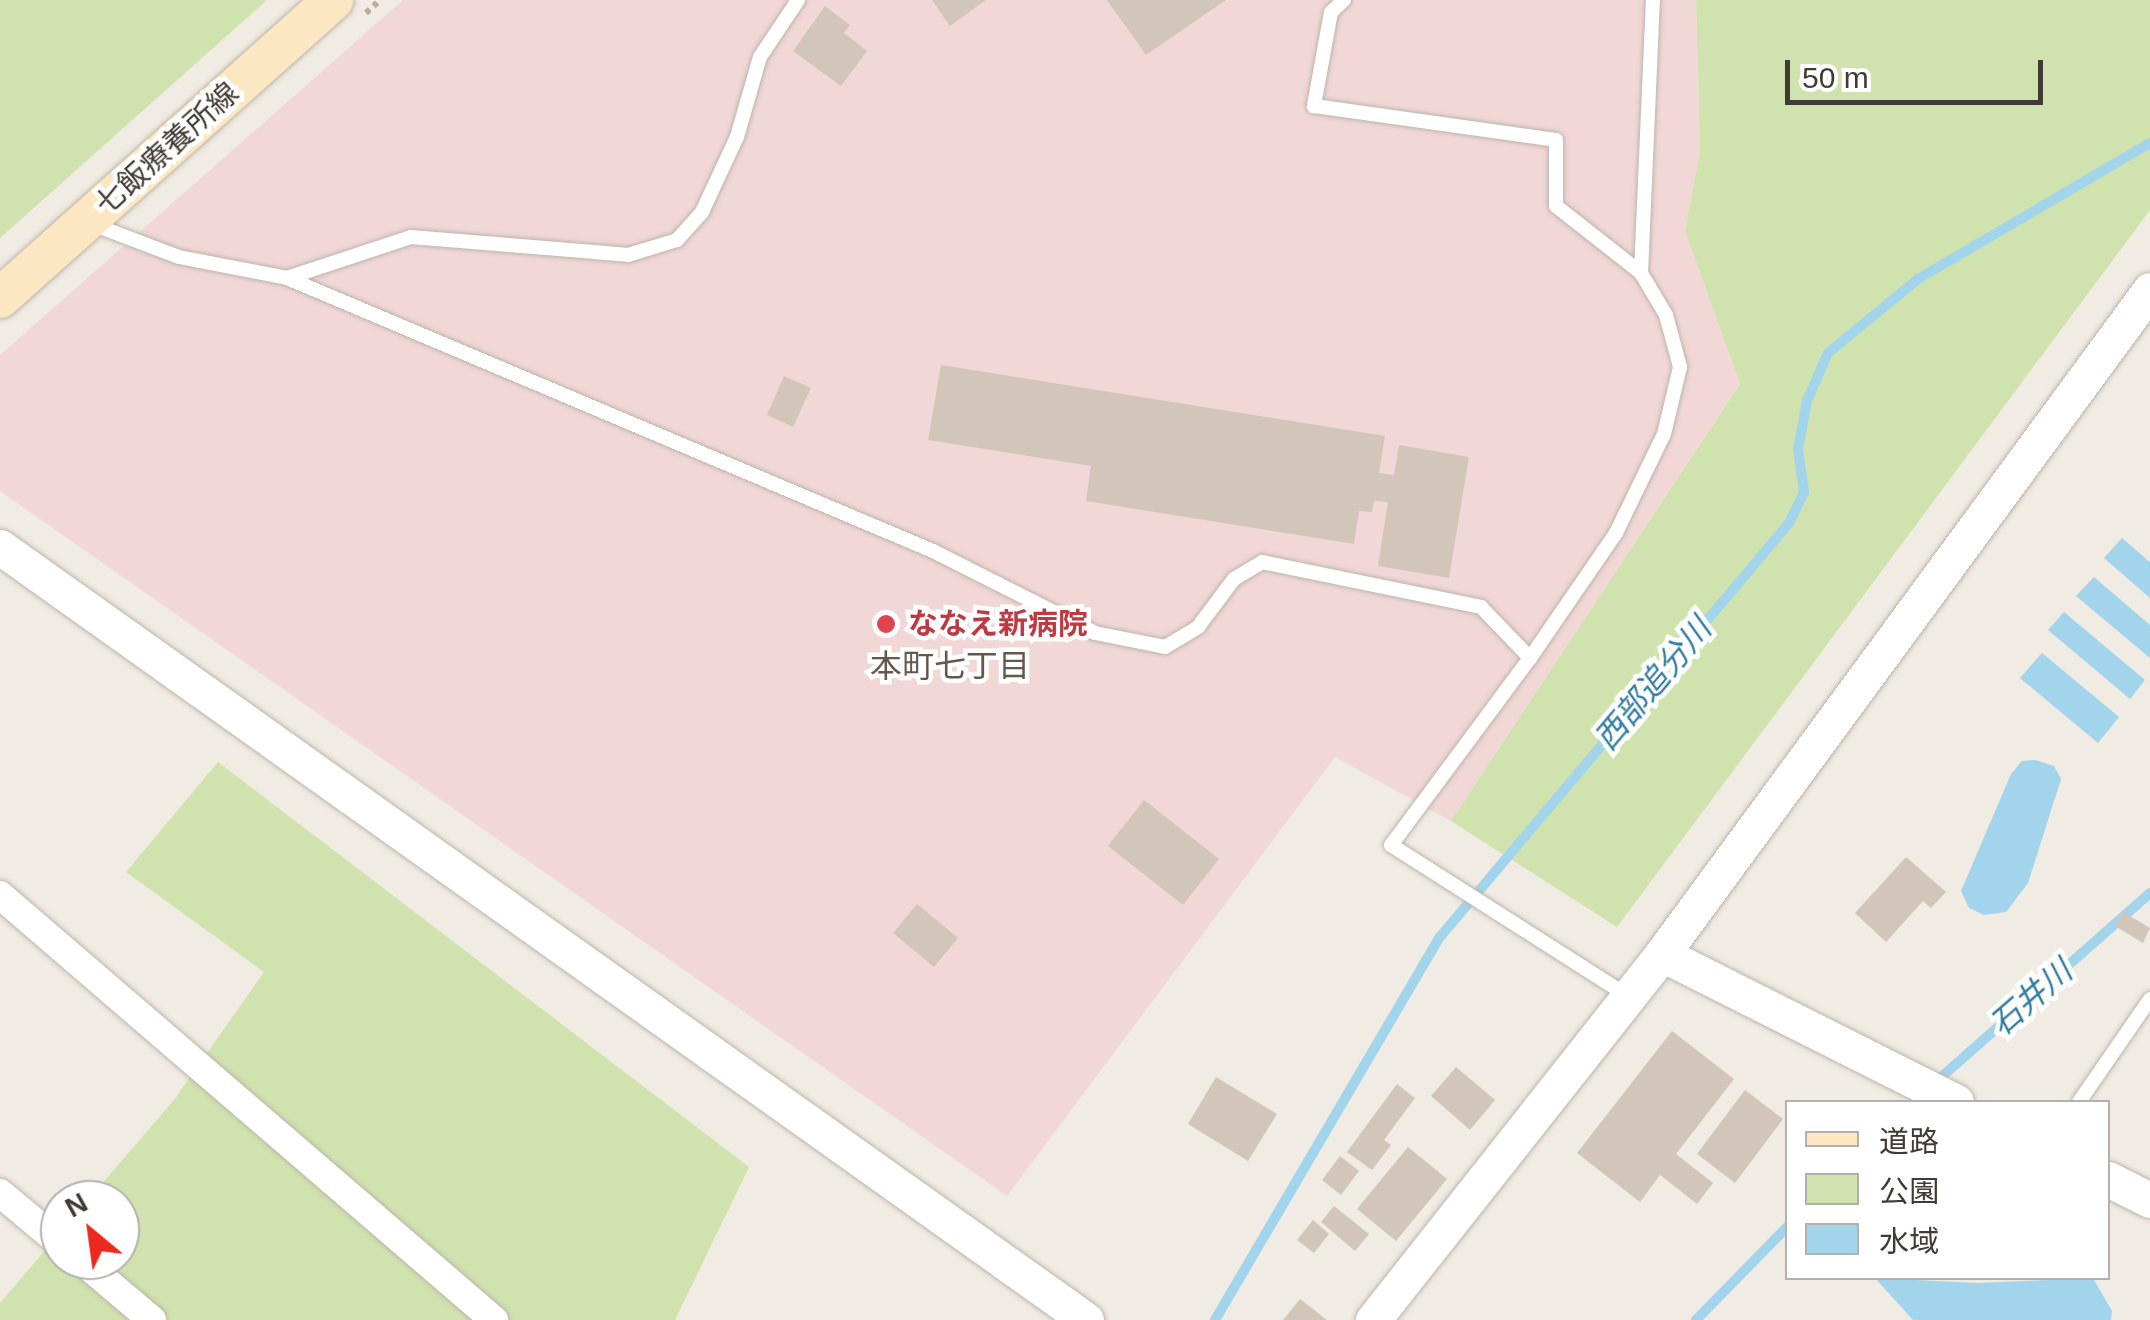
<!DOCTYPE html>
<meta charset="utf-8">
<style>
body{margin:0}
#map{position:relative;width:2150px;height:1320px;overflow:hidden;background:#f0ebe3;font-family:Helvetica,"Noto Sans JP",sans-serif}
div>[style]{position:absolute}
[style*='--x']{left:calc(var(--x)*1px);top:calc(var(--y)*1px);width:calc(var(--w)*1px);rotate:calc(var(--a)*1deg)}
.medical>*{inset:0;background:#f1d8d7}
.green>*{inset:0;background:#d0e3ae}
.water>*{inset:0;background:#a2d4eb}
.stream>*{height:10px;margin:-5px;padding:0 5px;transform-origin:5px;border-radius:5px;background:#a2d4eb}
.building>*{inset:0;background:#d1c6b9}
.path>*{height:6px;margin-top:-3px;transform-origin:0;background:repeating-linear-gradient(90deg,#bcac99 0 5px,transparent 0 10px)}
.roads{filter:drop-shadow(0 0 2px #beb5aa) drop-shadow(0 0 2px #beb5aa)}
.service>*{height:14px;margin:-7px;padding:0 7px;transform-origin:7px;border-radius:7px;background:#fff}
.minor>*{height:28px;margin:-14px;padding:0 14px;transform-origin:14px;border-radius:14px;background:#fff}
.tertiary>*{height:35px;margin:-17.5px;padding:0 17.5px;transform-origin:17.5px;border-radius:17.5px;background:#fff}
.secondary>*{height:40px;margin:-20px;padding:0 20px;transform-origin:20px;border-radius:20px;background:#fbe8c3}
.dots>*{width:28px;height:28px;translate:-50% -50%;box-sizing:border-box;border:5px solid #fff;border-radius:50%}
span{translate:-50% -50%;white-space:nowrap;text-align:center;line-height:1.15;-webkit-text-stroke:9px #fff;paint-order:stroke}
.street-label{font-size:30px;color:#423b34}
.health-label{font-size:30px;color:#be3a42;font-weight:700}
.left{translate:0 -50%;text-align:left}
.neighbourhood-label{font-size:32px;color:#64584c}
.water-label{font-size:32px;color:#327ca0;font-style:italic}
.legend{position:absolute;left:1785px;top:1100px;width:325px;height:180px;box-sizing:border-box;background:#fff;border:2px solid #b3b1ae;margin:0;padding:12px 18px;list-style:none;font-size:30px;color:#423b34}
.legend li{display:flex;align-items:center;gap:20px;height:50px}
.legend b{width:50px;border:2px solid #b3b1ae}
.north{position:absolute;left:40px;top:1180px;width:100px;height:100px;box-sizing:border-box;background:#fff;border:2px solid #b3b1ae;border-radius:50%;rotate:331deg;font-size:28px;font-weight:700;line-height:40px;text-align:center;color:#423b34}
.north::after{content:'';display:block;margin:auto;width:35px;height:45px;background:#ed281e;clip-path:polygon(50% 0,100% 100%,50% 72%,0 100%)}
.scale{position:absolute;left:1785px;top:60px;width:258px;height:45px;box-sizing:border-box;border:5px solid #423b34;border-top:0;padding-left:12px;font-size:30px;line-height:35px;white-space:nowrap;color:#423b34;-webkit-text-stroke:8px #fff;paint-order:stroke}
</style>
<div id="map">
<div class="medical">
<i style="clip-path:polygon(403px 0,1696px 0,1700px 150px,1685px 231px,1740px 384px,1451px 821px,1335px 757px,1007px 1196px,0 491px,0 355px)"></i>
</div>
<div class="green">
<i style="clip-path:polygon(0 0,267px 0,0 238px)"></i>
<i style="clip-path:polygon(1696px 0,2150px 0,2150px 210px,1617px 927px,1451px 821px,1740px 384px,1685px 231px,1700px 150px)"></i>
<i style="clip-path:polygon(218px 762px,749px 1167px,675px 1320px,0 1320px,0 1303px,60px 1233px,60px 1260px,120px 1260px,120px 1200px,88px 1200px,174px 1100px,264px 972px,126px 872px)"></i>
</div>
<div class="water">
<i style="clip-path:polygon(2122px 538px,2150px 562px,2150px 598px,2104px 558px)"></i>
<i style="clip-path:polygon(2094px 577px,2150px 625px,2150px 658px,2076px 596px)"></i>
<i style="clip-path:polygon(2064px 612px,2145px 680px,2130px 699px,2048px 630px)"></i>
<i style="clip-path:polygon(2042px 653px,2119px 717px,2098px 743px,2020px 678px)"></i>
<i style="clip-path:polygon(2035px 760px,2054px 766px,2061px 779px,2028px 883px,2006px 912px,1984px 915px,1969px 908px,1961px 891px,2011px 774px,2022px 761px)"></i>
<i style="clip-path:polygon(1875px 1278px,1978px 1283px,2093px 1278px,2112px 1311px,2111px 1320px,1913px 1320px)"></i>
</div>
<div class="stream">
<i style="--x:1913;--y:1102;--w:316;--a:-41.4"></i>
<i style="--x:1215;--y:1320;--w:444;--a:-59.6"></i>
<i style="--x:1440;--y:937;--w:541;--a:-49.87"></i>
<i style="--x:1789;--y:523;--w:34;--a:-64"></i>
<i style="--x:1804;--y:492;--w:43;--a:-97.9"></i>
<i style="--x:1798;--y:449;--w:49;--a:-79.4"></i>
<i style="--x:1807;--y:401;--w:52;--a:-66.4"></i>
<i style="--x:1828;--y:353;--w:117;--a:-39.4"></i>
<i style="--x:1918;--y:279;--w:269;--a:-30.4"></i>
<i style="--x:1696;--y:1320;--w:132;--a:-45.6"></i>
</div>
<div class="building">
<i style="clip-path:polygon(932px 0,986px 0,950px 26px)"></i>
<i style="clip-path:polygon(1107px 0,1226px 0,1146px 55px)"></i>
<i style="clip-path:polygon(825px 6px,850px 25px,844px 33px,867px 51px,841px 86px,793px 51px)"></i>
<i style="clip-path:polygon(941px 365px,1385px 436px,1379px 473px,1394px 475px,1399px 445px,1469px 457px,1449px 578px,1378px 566px,1388px 502px,1374px 501px,1372px 512px,1359px 511px,1354px 544px,1086px 501px,1091px 466px,928px 440px)"></i>
<i style="clip-path:polygon(784px 376px,811px 388px,793px 427px,767px 415px)"></i>
<i style="clip-path:polygon(1144px 800px,1219px 859px,1183px 905px,1108px 846px)"></i>
<i style="clip-path:polygon(1906px 857px,1946px 892px,1931px 908px,1923px 901px,1886px 942px,1855px 913px)"></i>
<i style="clip-path:polygon(917px 904px,958px 938px,934px 967px,893px 933px)"></i>
<i style="clip-path:polygon(2123px 912px,2150px 928px,2143px 943px,2115px 926px)"></i>
<i style="clip-path:polygon(1672px 1031px,1734px 1079px,1676px 1154px,1713px 1183px,1697px 1204px,1660px 1175px,1640px 1202px,1577px 1153px)"></i>
<i style="clip-path:polygon(1456px 1067px,1495px 1100px,1470px 1130px,1431px 1096px)"></i>
<i style="clip-path:polygon(1216px 1077px,1277px 1114px,1248px 1161px,1188px 1124px)"></i>
<i style="clip-path:polygon(1397px 1084px,1415px 1098px,1384px 1140px,1391px 1145px,1372px 1170px,1347px 1152px)"></i>
<i style="clip-path:polygon(1745px 1090px,1783px 1119px,1735px 1183px,1697px 1154px)"></i>
<i style="clip-path:polygon(1408px 1147px,1447px 1179px,1396px 1241px,1357px 1209px)"></i>
<i style="clip-path:polygon(1340px 1156px,1359px 1171px,1341px 1195px,1322px 1180px)"></i>
<i style="clip-path:polygon(1334px 1206px,1369px 1234px,1355px 1251px,1321px 1222px)"></i>
<i style="clip-path:polygon(1313px 1220px,1329px 1234px,1314px 1253px,1297px 1240px)"></i>
<i style="clip-path:polygon(1300px 1299px,1327px 1320px,1283px 1320px)"></i>
</div>
<div class="path">
<i style="--x:366;--y:13;--w:19;--a:-43"></i>
</div>
<div class="roads">
<div class="service">
<i style="--x:1344;--y:0;--w:18;--a:137"></i>
<i style="--x:1331;--y:12;--w:96;--a:100.3"></i>
<i style="--x:1314;--y:106;--w:244;--a:8"></i>
<i style="--x:1556;--y:140;--w:66;--a:90"></i>
<i style="--x:1556;--y:206;--w:108;--a:38.2"></i>
<i style="--x:1641;--y:273;--w:49;--a:59.2"></i>
<i style="--x:1666;--y:315;--w:54;--a:74.9"></i>
<i style="--x:1680;--y:367;--w:69;--a:103.4"></i>
<i style="--x:1664;--y:434;--w:110;--a:115.9"></i>
<i style="--x:1616;--y:533;--w:152;--a:124.5"></i>
<i style="--x:92;--y:224;--w:93;--a:20.8"></i>
<i style="--x:179;--y:257;--w:110;--a:11"></i>
<i style="--x:287;--y:278;--w:131;--a:-18.3"></i>
<i style="--x:411;--y:237;--w:218;--a:4.7"></i>
<i style="--x:628;--y:255;--w:51;--a:-17"></i>
<i style="--x:677;--y:240;--w:38;--a:-48"></i>
<i style="--x:702;--y:212;--w:83;--a:-65"></i>
<i style="--x:737;--y:137;--w:83;--a:-74"></i>
<i style="--x:760;--y:57;--w:69;--a:-56.3"></i>
<i style="--x:1641;--y:273;--w:273;--a:-87.5"></i>
<i style="--x:287;--y:278;--w:701;--a:22.91"></i>
<i style="--x:933;--y:551;--w:182;--a:26.8"></i>
<i style="--x:1095;--y:633;--w:71;--a:11.3"></i>
<i style="--x:1165;--y:647;--w:39;--a:-31"></i>
<i style="--x:1198;--y:627;--w:60;--a:-53.1"></i>
<i style="--x:1234;--y:579;--w:33;--a:-31"></i>
<i style="--x:1262;--y:562;--w:224;--a:11.6"></i>
<i style="--x:1481;--y:607;--w:71;--a:46.1"></i>
<i style="--x:1530;--y:658;--w:233;--a:126.6"></i>
<i style="--x:1391;--y:845;--w:281;--a:32.5"></i>
<i style="--x:2079;--y:1102;--w:125;--a:-55.4"></i>
</div>
<div class="minor">
<i style="--x:0;--y:895;--w:652;--a:40.71"></i>
<i style="--x:0;--y:1193;--w:78;--a:39.8"></i>
<i style="--x:81;--y:1260;--w:93;--a:40.2"></i>
</div>
<div class="tertiary">
<i style="--x:0;--y:547;--w:1333;--a:35.44"></i>
<i style="--x:1662;--y:954;--w:329;--a:26.7"></i>
<i style="--x:2108;--y:1179;--w:47;--a:26.6"></i>
<i style="--x:1373;--y:1320;--w:466;--a:-51.7"></i>
<i style="--x:1662;--y:954;--w:824;--a:-53.69"></i>
</div>
<div class="secondary">
<i style="--x:0;--y:298;--w:447;--a:-41.8"></i>
</div>
</div>
<div class="dots">
<i style="left:886px;top:624px;background:#e0444e"></i>
</div>
<div class="street-label">
<span style="left:167px;top:149px;rotate:-42deg">七飯療養所線</span>
</div>
<div class="health-label">
<span class="left" style="left:908px;top:624px">ななえ新病院</span>
</div>
<div class="neighbourhood-label">
<span style="left:950px;top:666px">本町七丁目</span>
</div>
<div class="water-label">
<span style="left:1653px;top:684px;rotate:-50deg">西部追分川</span>
<span style="left:2031px;top:998px;rotate:-41deg">石井川</span>
</div>
<ul class="legend">
<li><b style="height:12px;background:#fbe8c3"></b>道路</li>
<li><b style="height:28px;background:#d0e3ae"></b>公園</li>
<li><b style="height:28px;background:#a2d4eb"></b>水域</li>
</ul>
<div class="north">N</div>
<div class="scale">50 m</div>
</div>
